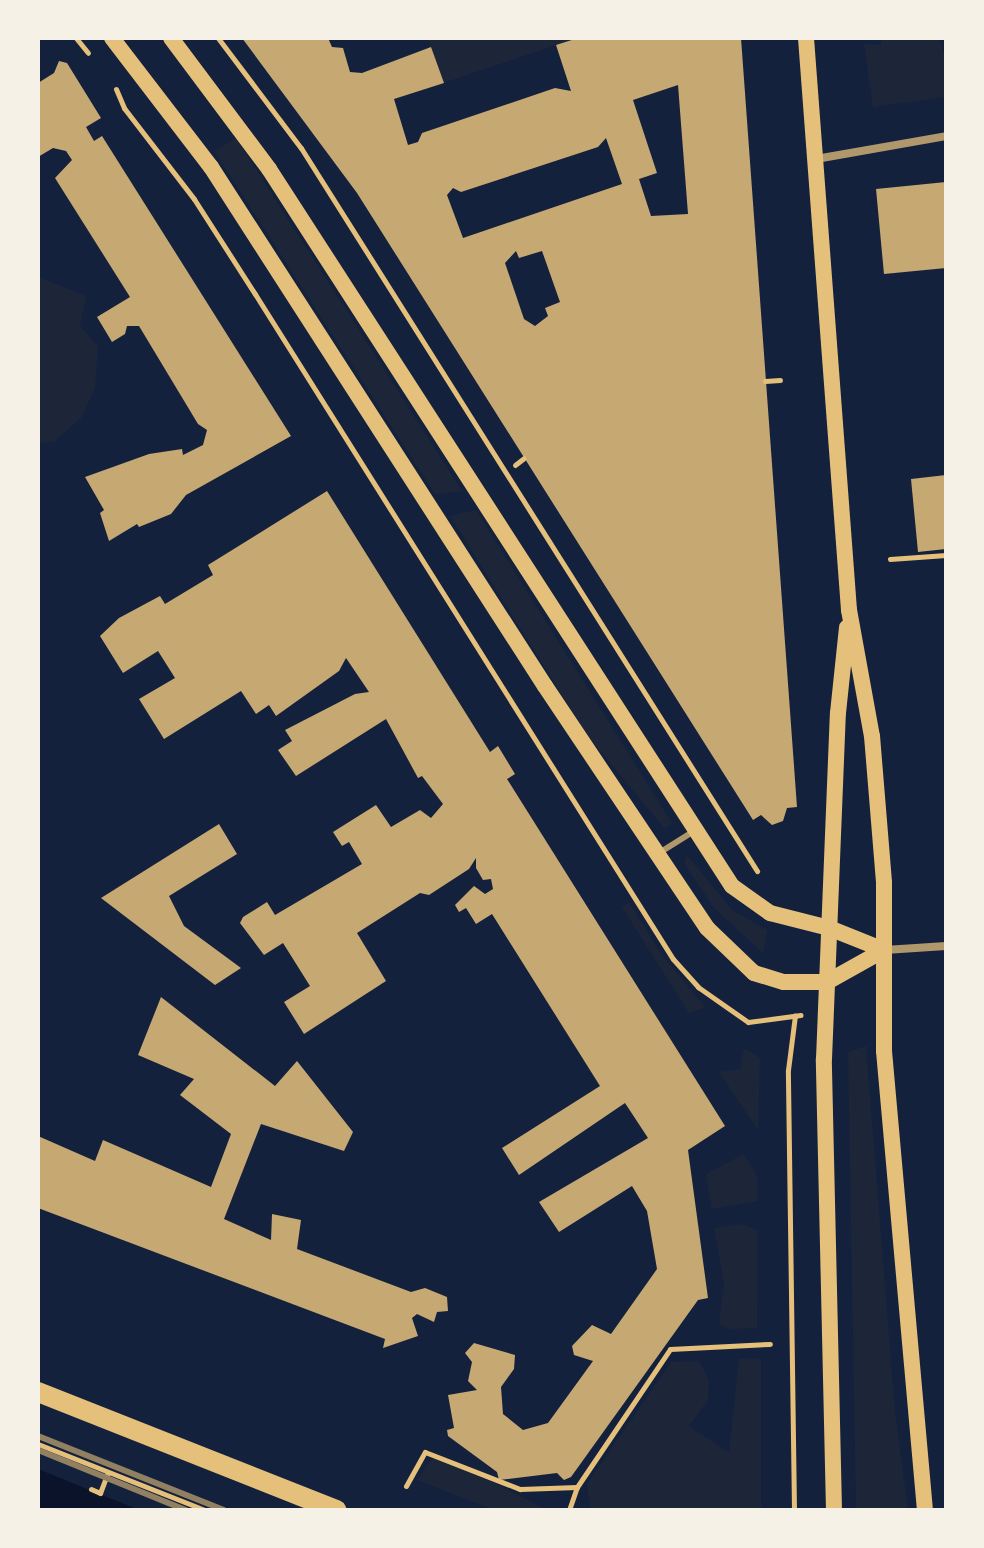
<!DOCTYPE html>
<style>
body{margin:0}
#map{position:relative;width:984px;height:1548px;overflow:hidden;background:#14213d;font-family:"Zilla Slab",serif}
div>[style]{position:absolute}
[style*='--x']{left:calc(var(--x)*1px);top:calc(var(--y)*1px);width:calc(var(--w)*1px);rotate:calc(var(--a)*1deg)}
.green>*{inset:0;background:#1d2539}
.water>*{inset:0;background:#0b132b}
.building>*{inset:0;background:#c6a872}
.path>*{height:5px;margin:-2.5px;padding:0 2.5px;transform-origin:2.5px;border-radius:2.5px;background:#e5c07b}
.service>*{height:6px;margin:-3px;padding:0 3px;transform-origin:3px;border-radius:3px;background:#b1986c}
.minor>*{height:8px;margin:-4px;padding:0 4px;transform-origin:4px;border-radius:4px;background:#b1986c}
.secondary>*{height:16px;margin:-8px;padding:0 8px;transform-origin:8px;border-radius:8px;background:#e5c07b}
.primary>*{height:20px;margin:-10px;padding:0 10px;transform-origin:10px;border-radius:10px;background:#e5c07b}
.rail>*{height:6px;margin:-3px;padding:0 3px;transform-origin:3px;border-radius:3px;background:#918062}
span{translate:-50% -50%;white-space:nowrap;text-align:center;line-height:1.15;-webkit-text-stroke:8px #f6f1e7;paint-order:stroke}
.frame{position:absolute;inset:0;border:40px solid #f6f1e7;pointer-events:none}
</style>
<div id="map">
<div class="green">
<i style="clip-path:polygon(428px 38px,577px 38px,443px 83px)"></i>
<i style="clip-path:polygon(881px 38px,939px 38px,946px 61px,946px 97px,873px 107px,864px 44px,881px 45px)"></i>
<i style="clip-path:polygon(236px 138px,462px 491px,435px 494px,214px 151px)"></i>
<i style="clip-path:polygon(38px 277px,86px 296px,80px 326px,98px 346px,95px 388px,81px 418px,54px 442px,38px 443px)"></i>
<i style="clip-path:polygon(476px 510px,672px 823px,665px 829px,587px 735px,450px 516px)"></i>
<i style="clip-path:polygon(687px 855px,732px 910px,767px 930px,763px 953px,714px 908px,684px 863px)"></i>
<i style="clip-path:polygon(629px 902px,659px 951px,705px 1007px,689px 1013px,622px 907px)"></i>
<i style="clip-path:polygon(866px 1046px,895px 1412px,908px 1510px,856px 1510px,848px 1052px)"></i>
<i style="clip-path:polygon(744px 1048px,760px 1058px,758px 1130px,719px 1072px,740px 1069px)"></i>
<i style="clip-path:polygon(744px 1154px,757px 1176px,758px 1201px,712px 1209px,706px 1174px)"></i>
<i style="clip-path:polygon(742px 1224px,758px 1230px,757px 1328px,728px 1329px,719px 1323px,724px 1284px,714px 1228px)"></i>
<i style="clip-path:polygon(761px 1358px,761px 1510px,590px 1510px,587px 1484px,671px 1362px,699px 1361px,709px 1380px,708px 1400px,689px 1426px,729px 1453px,739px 1359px)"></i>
<i style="clip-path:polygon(432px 1458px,499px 1485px,547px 1510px,494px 1510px,417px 1480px)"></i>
</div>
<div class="water">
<i style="clip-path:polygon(38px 1469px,139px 1510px,38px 1510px)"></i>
</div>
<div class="building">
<i style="clip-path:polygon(evenodd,242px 38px,328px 38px,332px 47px,343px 48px,350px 72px,362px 73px,431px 47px,444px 83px,394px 99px,408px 145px,418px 142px,422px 133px,555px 88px,571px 91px,556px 45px,578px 38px,741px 38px,797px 807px,787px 808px,783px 821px,772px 825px,761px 815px,753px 820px,357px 193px,242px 38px,678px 85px,688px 214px,651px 216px,639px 179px,657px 173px,633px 100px,678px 85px,242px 38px,606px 138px,622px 184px,463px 238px,447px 195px,453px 188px,461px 192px,598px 147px,606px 138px,242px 38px,516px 251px,519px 258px,542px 251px,560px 302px,545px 308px,548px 316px,535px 326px,524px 319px,505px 263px,516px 251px)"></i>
<i style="clip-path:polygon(59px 61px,67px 63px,101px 118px,86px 127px,94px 141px,102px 136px,291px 436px,186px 495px,171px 514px,139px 527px,137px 524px,109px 541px,100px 513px,104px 510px,85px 477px,149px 454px,182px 449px,183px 455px,203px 445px,207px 430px,198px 424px,139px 326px,127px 326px,125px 334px,112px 342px,97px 317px,130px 297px,55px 178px,72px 160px,66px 151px,53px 148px,38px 157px,38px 83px,54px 73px)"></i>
<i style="clip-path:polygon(946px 182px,946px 268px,884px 274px,876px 189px)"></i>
<i style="clip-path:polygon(946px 475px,946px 549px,918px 552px,911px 479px)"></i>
<i style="clip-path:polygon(327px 491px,490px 752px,498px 746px,515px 774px,507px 779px,725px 1126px,688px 1150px,708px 1298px,698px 1300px,571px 1477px,564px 1480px,557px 1473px,499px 1480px,497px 1472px,448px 1436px,447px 1430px,454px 1428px,448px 1395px,477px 1390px,468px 1381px,472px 1362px,465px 1353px,474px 1343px,515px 1355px,514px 1369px,501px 1387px,503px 1414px,523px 1430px,548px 1423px,593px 1361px,574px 1355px,572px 1346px,592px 1325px,611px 1334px,657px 1269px,647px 1211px,632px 1186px,559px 1232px,539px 1202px,648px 1138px,625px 1103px,519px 1175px,502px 1148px,600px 1086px,492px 914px,476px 924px,466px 908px,459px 912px,455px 905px,474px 886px,485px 894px,493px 889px,491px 879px,483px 880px,476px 868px,476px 858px,469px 869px,429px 895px,420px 893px,357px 933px,386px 981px,304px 1034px,284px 1002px,310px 986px,283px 943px,264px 955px,240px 923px,243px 917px,267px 902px,275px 915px,362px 864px,349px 842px,342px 846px,333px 832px,376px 805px,391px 827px,420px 810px,431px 818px,443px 804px,422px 776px,418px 778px,386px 719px,296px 776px,278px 750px,292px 741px,285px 730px,355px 694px,369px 692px,346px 658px,339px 671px,276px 716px,269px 705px,256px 714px,241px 691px,164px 739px,139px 699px,175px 678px,158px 651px,123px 673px,100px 636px,119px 618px,160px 596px,165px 604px,213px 575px,208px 565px)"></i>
<i style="clip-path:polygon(219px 824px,237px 854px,169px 896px,184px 926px,241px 968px,215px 985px,101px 898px)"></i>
<i style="clip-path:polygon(161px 997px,275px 1086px,297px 1061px,353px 1132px,344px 1151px,261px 1124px,224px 1219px,271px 1240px,272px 1214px,301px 1220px,297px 1249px,411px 1292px,425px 1288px,447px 1297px,448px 1311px,437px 1312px,434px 1322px,417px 1314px,412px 1318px,418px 1336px,383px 1348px,385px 1339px,38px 1208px,38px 1136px,95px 1161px,103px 1140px,211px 1187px,231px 1134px,180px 1095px,194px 1079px,138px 1055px)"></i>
</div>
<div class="path">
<i style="--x:76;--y:38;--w:19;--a:51"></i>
<i style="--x:218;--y:38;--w:138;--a:53"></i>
<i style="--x:301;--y:148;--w:855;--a:57.76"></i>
<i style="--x:116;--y:89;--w:21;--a:67"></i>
<i style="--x:124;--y:108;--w:115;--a:52.4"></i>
<i style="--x:194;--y:199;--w:113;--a:57.3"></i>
<i style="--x:255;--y:294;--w:785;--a:57.85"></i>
<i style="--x:673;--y:959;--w:38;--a:48"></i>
<i style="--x:698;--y:987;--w:61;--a:35"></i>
<i style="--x:748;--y:1022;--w:53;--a:-7.5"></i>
<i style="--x:765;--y:381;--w:15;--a:-4"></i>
<i style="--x:515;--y:465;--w:11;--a:-38"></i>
<i style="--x:890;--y:559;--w:56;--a:-4.1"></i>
<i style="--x:38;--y:1444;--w:180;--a:21.6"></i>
<i style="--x:406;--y:1486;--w:39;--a:-61"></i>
<i style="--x:425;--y:1452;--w:102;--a:21.3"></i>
<i style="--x:520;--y:1489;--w:57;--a:-2"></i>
<i style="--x:91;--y:1489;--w:10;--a:24"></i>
<i style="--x:100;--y:1493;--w:22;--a:-69"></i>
<i style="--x:569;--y:1510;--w:24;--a:-71"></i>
<i style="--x:577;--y:1487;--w:166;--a:-56"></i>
<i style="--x:670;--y:1349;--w:100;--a:-2.9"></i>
<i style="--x:794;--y:1510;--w:440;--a:-90.8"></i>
<i style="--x:788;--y:1070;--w:55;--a:-82.7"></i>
</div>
<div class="service">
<i style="--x:659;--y:853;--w:40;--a:-32"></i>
</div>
<div class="minor">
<i style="--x:816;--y:159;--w:132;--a:-10"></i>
<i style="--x:885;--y:950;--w:61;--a:-3.8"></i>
</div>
<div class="secondary">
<i style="--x:112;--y:38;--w:163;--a:52.5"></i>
<i style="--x:211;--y:167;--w:617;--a:57.24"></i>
<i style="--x:545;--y:686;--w:291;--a:56.2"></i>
<i style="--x:707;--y:928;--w:65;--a:43.8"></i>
<i style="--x:754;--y:973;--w:31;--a:17"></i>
<i style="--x:784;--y:982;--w:43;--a:0"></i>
<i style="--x:827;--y:982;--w:65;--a:-29.3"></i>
<i style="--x:171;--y:38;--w:164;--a:53.2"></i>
<i style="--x:269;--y:169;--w:853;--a:57.15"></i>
<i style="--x:732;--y:886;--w:47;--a:35.4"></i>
<i style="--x:770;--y:913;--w:61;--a:14.3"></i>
<i style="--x:829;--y:928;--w:59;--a:21.8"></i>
<i style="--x:806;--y:38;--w:574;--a:85.7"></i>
<i style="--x:849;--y:610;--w:128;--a:79.7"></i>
<i style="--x:872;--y:736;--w:147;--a:85.3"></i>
<i style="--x:884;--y:883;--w:168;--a:90"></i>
<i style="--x:884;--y:1051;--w:461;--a:84.9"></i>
<i style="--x:834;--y:1510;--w:451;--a:-91.3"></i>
<i style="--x:824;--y:1059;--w:346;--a:-87.7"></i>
<i style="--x:838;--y:713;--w:86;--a:-84"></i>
</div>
<div class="primary">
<i style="--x:38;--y:1392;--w:321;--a:21.6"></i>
</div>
<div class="rail">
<i style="--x:38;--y:1436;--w:200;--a:21.7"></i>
<i style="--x:38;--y:1450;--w:160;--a:22.1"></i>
</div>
<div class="frame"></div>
</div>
